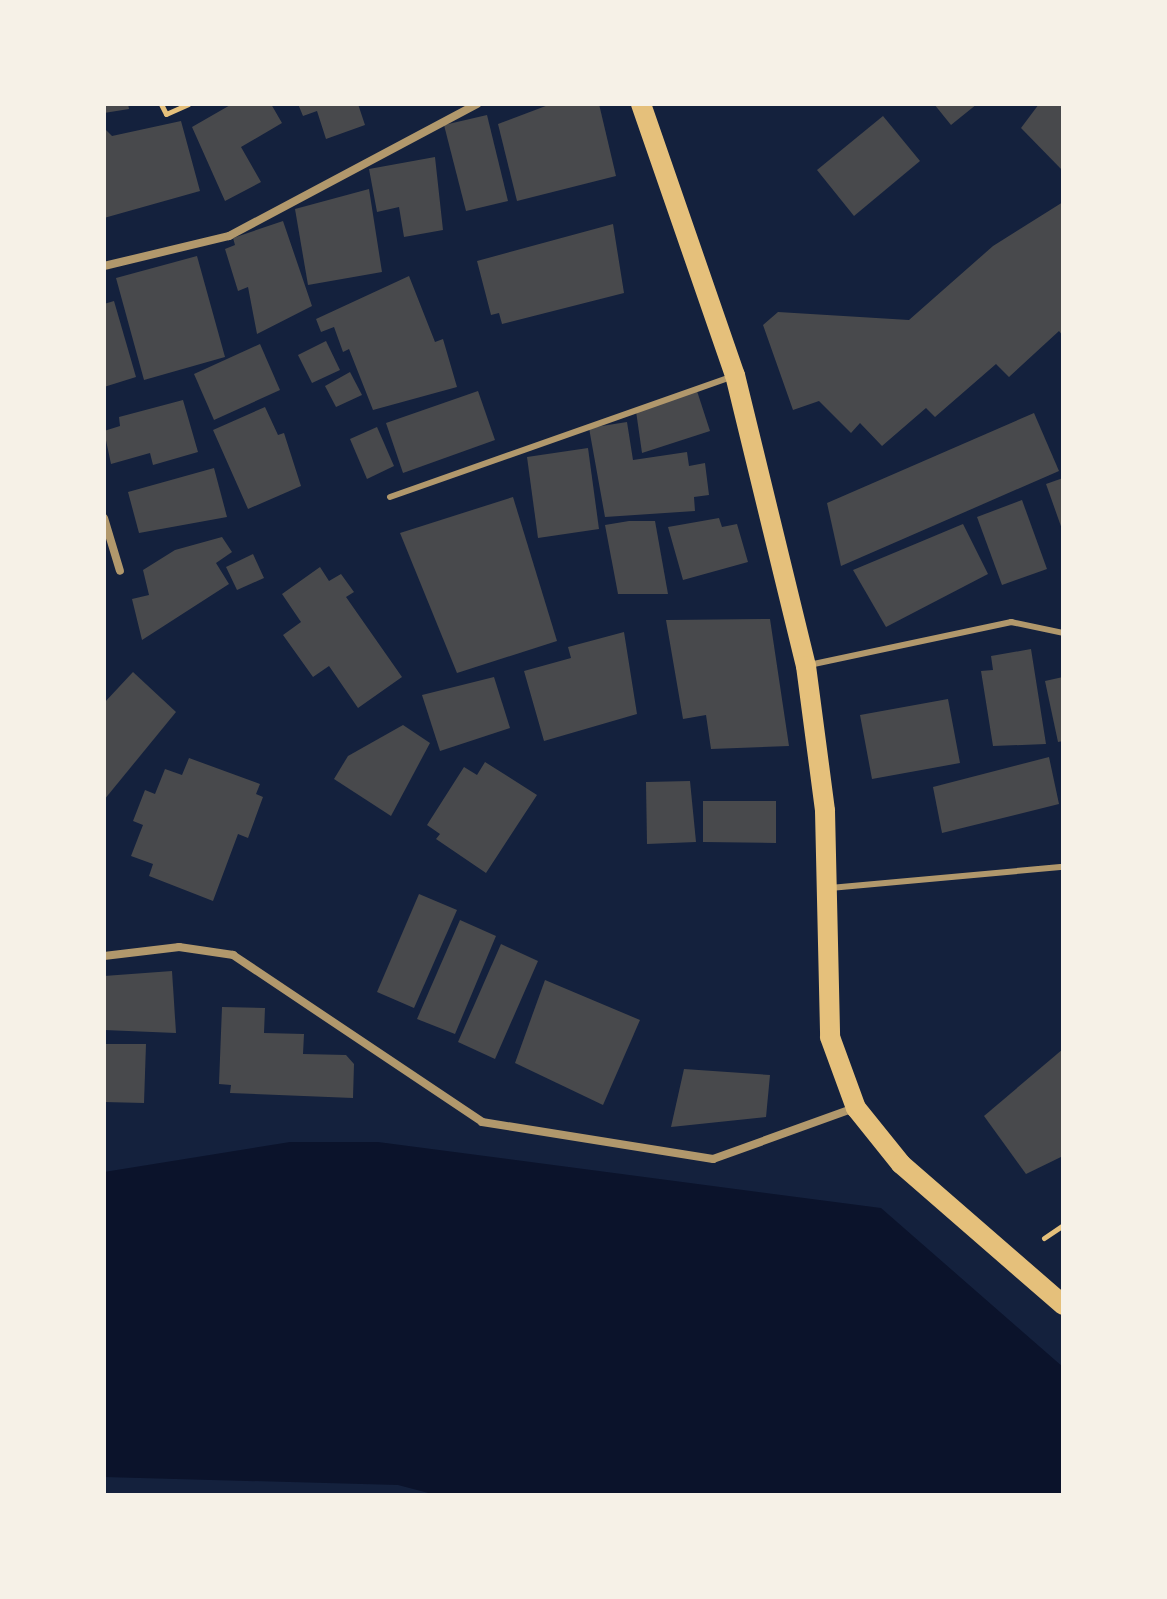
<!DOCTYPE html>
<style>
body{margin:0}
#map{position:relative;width:1167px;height:1599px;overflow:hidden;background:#14213d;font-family:Cabin,sans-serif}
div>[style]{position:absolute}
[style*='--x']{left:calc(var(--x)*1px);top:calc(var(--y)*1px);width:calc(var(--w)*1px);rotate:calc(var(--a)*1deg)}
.water>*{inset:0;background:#0b132b}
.building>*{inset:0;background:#48494c}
.path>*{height:5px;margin:-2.5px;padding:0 2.5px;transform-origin:2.5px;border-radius:2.5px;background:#e5c07b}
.service>*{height:6px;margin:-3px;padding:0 3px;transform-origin:3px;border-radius:3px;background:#b1986c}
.minor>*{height:8px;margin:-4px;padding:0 4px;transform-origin:4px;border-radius:4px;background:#b1986c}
.primary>*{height:20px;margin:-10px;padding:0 10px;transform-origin:10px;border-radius:10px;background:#e5c07b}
span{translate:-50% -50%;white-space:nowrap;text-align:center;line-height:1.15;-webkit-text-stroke:8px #f6f1e7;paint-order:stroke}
.frame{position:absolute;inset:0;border:106px solid #f6f1e7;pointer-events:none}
</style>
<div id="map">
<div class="water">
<i style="clip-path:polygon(290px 1142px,378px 1142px,881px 1208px,1063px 1367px,1063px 1495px,436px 1495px,398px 1485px,104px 1477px,104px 1172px)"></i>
</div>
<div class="building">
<i style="clip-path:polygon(104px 104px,128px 104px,129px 109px,104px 113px)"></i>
<i style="clip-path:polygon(232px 104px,271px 104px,282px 123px,241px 147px,261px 182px,225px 201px,192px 127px)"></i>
<i style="clip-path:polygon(298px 104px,358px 104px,365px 125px,326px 139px,317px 111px,303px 116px)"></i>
<i style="clip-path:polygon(551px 104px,599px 104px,616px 176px,517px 201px,498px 124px)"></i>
<i style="clip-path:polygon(934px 104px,977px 104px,951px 125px)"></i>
<i style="clip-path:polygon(1039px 104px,1063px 104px,1063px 171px,1021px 128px)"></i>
<i style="clip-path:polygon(487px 115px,508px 201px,466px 211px,444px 125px)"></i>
<i style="clip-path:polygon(883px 116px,920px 161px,854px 216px,817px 170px)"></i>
<i style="clip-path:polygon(181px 121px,200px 191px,104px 218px,104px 128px,112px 136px)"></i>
<i style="clip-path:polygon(435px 157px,443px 230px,404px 237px,399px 207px,377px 212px,369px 169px)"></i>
<i style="clip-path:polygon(369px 189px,382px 272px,308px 285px,295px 209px)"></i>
<i style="clip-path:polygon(1063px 202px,1063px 336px,1059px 331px,1009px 377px,996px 364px,935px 417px,926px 408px,882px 446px,860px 423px,851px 433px,819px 401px,793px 410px,763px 325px,778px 312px,909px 320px,993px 246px)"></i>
<i style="clip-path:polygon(283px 221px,312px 306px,257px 334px,248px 287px,238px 291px,225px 249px,235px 245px,233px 238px)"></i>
<i style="clip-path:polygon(613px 224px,624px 293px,502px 324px,499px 313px,491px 315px,477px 261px)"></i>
<i style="clip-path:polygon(197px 256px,225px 357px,144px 380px,116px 278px)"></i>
<i style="clip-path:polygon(409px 276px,435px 342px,443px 339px,457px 387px,373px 410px,349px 349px,343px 352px,334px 327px,321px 332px,316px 319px)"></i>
<i style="clip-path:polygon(114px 301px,136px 377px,104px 387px,104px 304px)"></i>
<i style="clip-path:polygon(326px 341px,340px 370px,312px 383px,298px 355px)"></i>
<i style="clip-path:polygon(260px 344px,280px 390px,214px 420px,194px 374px)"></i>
<i style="clip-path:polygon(350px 372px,362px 395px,336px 407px,325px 386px)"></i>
<i style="clip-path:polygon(478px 391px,495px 440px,403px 473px,386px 423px)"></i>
<i style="clip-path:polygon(697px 391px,710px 431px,642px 453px,636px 411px)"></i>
<i style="clip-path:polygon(183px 400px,198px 452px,153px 465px,150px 453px,111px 464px,104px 431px,120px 426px,119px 417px)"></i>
<i style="clip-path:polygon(265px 407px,278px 435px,284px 433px,301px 486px,248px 509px,213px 430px)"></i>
<i style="clip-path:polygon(1034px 413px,1059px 471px,841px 566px,827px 503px)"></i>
<i style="clip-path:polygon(627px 422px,633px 460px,687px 452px,689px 466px,705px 463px,709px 495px,694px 497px,695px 511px,605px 517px,589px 428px)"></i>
<i style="clip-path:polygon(377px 427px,394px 466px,367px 479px,350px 439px)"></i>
<i style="clip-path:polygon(588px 448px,599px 529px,538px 538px,527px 457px)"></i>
<i style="clip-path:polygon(214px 468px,227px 517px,139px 533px,128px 492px)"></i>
<i style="clip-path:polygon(1063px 478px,1063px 532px,1046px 484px)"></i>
<i style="clip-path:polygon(513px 497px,557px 641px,457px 673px,400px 533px)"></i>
<i style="clip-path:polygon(1022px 500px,1047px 569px,1002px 585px,977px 517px)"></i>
<i style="clip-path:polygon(719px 518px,722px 527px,737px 524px,748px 562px,683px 580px,668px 527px)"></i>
<i style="clip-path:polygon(629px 521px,655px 521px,668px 594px,618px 594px,605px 525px)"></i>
<i style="clip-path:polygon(963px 524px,988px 574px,886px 627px,853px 570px)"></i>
<i style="clip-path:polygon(222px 537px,232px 552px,216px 563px,229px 584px,142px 640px,132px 599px,149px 595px,143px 570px,175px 550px)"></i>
<i style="clip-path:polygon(253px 554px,264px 578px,237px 590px,226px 567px)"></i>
<i style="clip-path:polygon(320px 567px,329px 581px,341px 574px,354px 592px,346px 597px,402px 677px,358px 708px,329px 666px,313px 677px,283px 635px,301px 622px,282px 594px)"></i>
<i style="clip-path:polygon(770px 619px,789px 746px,711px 749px,706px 715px,683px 719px,666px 620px)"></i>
<i style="clip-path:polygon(624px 632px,637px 714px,544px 741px,524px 671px,571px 658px,568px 647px)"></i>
<i style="clip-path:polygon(1031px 649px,1046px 744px,993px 746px,981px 671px,993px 670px,991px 656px)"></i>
<i style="clip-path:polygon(133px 672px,176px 712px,104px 800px,104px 703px)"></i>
<i style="clip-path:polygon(494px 677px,510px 728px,440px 751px,422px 695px)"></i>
<i style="clip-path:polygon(1063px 677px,1063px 741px,1058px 742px,1045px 681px)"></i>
<i style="clip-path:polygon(948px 699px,960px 763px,872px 779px,860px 715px)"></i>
<i style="clip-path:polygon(403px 725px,430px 743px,391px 816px,334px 779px,348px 756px)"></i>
<i style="clip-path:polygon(1049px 757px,1059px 804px,942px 833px,933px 787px)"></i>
<i style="clip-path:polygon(189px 758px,260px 784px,256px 794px,263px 797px,248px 838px,238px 834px,213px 901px,149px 876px,153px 864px,131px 856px,143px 825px,133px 821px,145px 790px,155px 794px,165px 769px,182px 775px)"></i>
<i style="clip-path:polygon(485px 762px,537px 795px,486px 873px,436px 839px,440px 834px,427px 825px,464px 767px,477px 775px)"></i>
<i style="clip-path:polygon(690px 781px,696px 842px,647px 844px,646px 782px)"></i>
<i style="clip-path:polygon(703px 801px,776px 801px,776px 843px,703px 842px)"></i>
<i style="clip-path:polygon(419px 894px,457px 910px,414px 1008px,377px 992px)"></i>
<i style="clip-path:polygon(460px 920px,496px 936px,455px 1034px,417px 1019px)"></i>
<i style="clip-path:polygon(501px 944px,538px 961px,495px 1059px,458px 1042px)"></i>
<i style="clip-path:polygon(172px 971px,176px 1033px,104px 1030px,104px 976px)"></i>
<i style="clip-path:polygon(545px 980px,640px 1020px,603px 1105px,515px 1063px)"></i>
<i style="clip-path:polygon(222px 1007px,265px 1008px,264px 1033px,304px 1034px,303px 1054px,346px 1055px,354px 1064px,353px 1098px,230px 1093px,231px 1085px,219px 1084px)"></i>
<i style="clip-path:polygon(104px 1044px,146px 1044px,144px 1103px,104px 1102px)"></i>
<i style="clip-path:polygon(1063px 1049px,1063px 1156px,1026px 1174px,984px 1116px)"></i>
<i style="clip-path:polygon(684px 1069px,770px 1075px,766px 1117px,671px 1127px)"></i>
</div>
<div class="path">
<i style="--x:161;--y:104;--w:11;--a:63"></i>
<i style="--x:166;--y:114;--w:24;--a:-24"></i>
<i style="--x:1044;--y:1238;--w:23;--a:-34"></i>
</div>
<div class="service">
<i style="--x:390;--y:497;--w:364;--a:-19.4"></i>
<i style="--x:809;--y:665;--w:207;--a:-12"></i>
<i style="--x:1011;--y:622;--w:53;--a:11.9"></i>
<i style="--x:830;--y:888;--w:234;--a:-5.2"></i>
</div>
<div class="minor">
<i style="--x:104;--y:266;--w:129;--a:-13.5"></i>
<i style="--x:229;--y:236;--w:281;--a:-28"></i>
<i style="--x:104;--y:518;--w:55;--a:73.2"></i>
<i style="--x:104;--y:956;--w:76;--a:-6.8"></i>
<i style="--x:179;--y:947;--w:55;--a:8.4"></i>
<i style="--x:233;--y:955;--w:300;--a:33.8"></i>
<i style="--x:482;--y:1122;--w:234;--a:9.1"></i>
<i style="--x:713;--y:1159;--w:151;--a:-19.8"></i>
</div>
<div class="primary">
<i style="--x:641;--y:104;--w:287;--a:70.9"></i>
<i style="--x:735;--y:375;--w:300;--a:76.3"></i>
<i style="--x:806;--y:666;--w:146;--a:82.5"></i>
<i style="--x:825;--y:811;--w:226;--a:88.7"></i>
<i style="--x:830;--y:1037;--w:76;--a:69.9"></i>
<i style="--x:856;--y:1108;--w:72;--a:51.2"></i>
<i style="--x:901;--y:1164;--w:215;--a:41"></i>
</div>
<div class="frame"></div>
</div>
